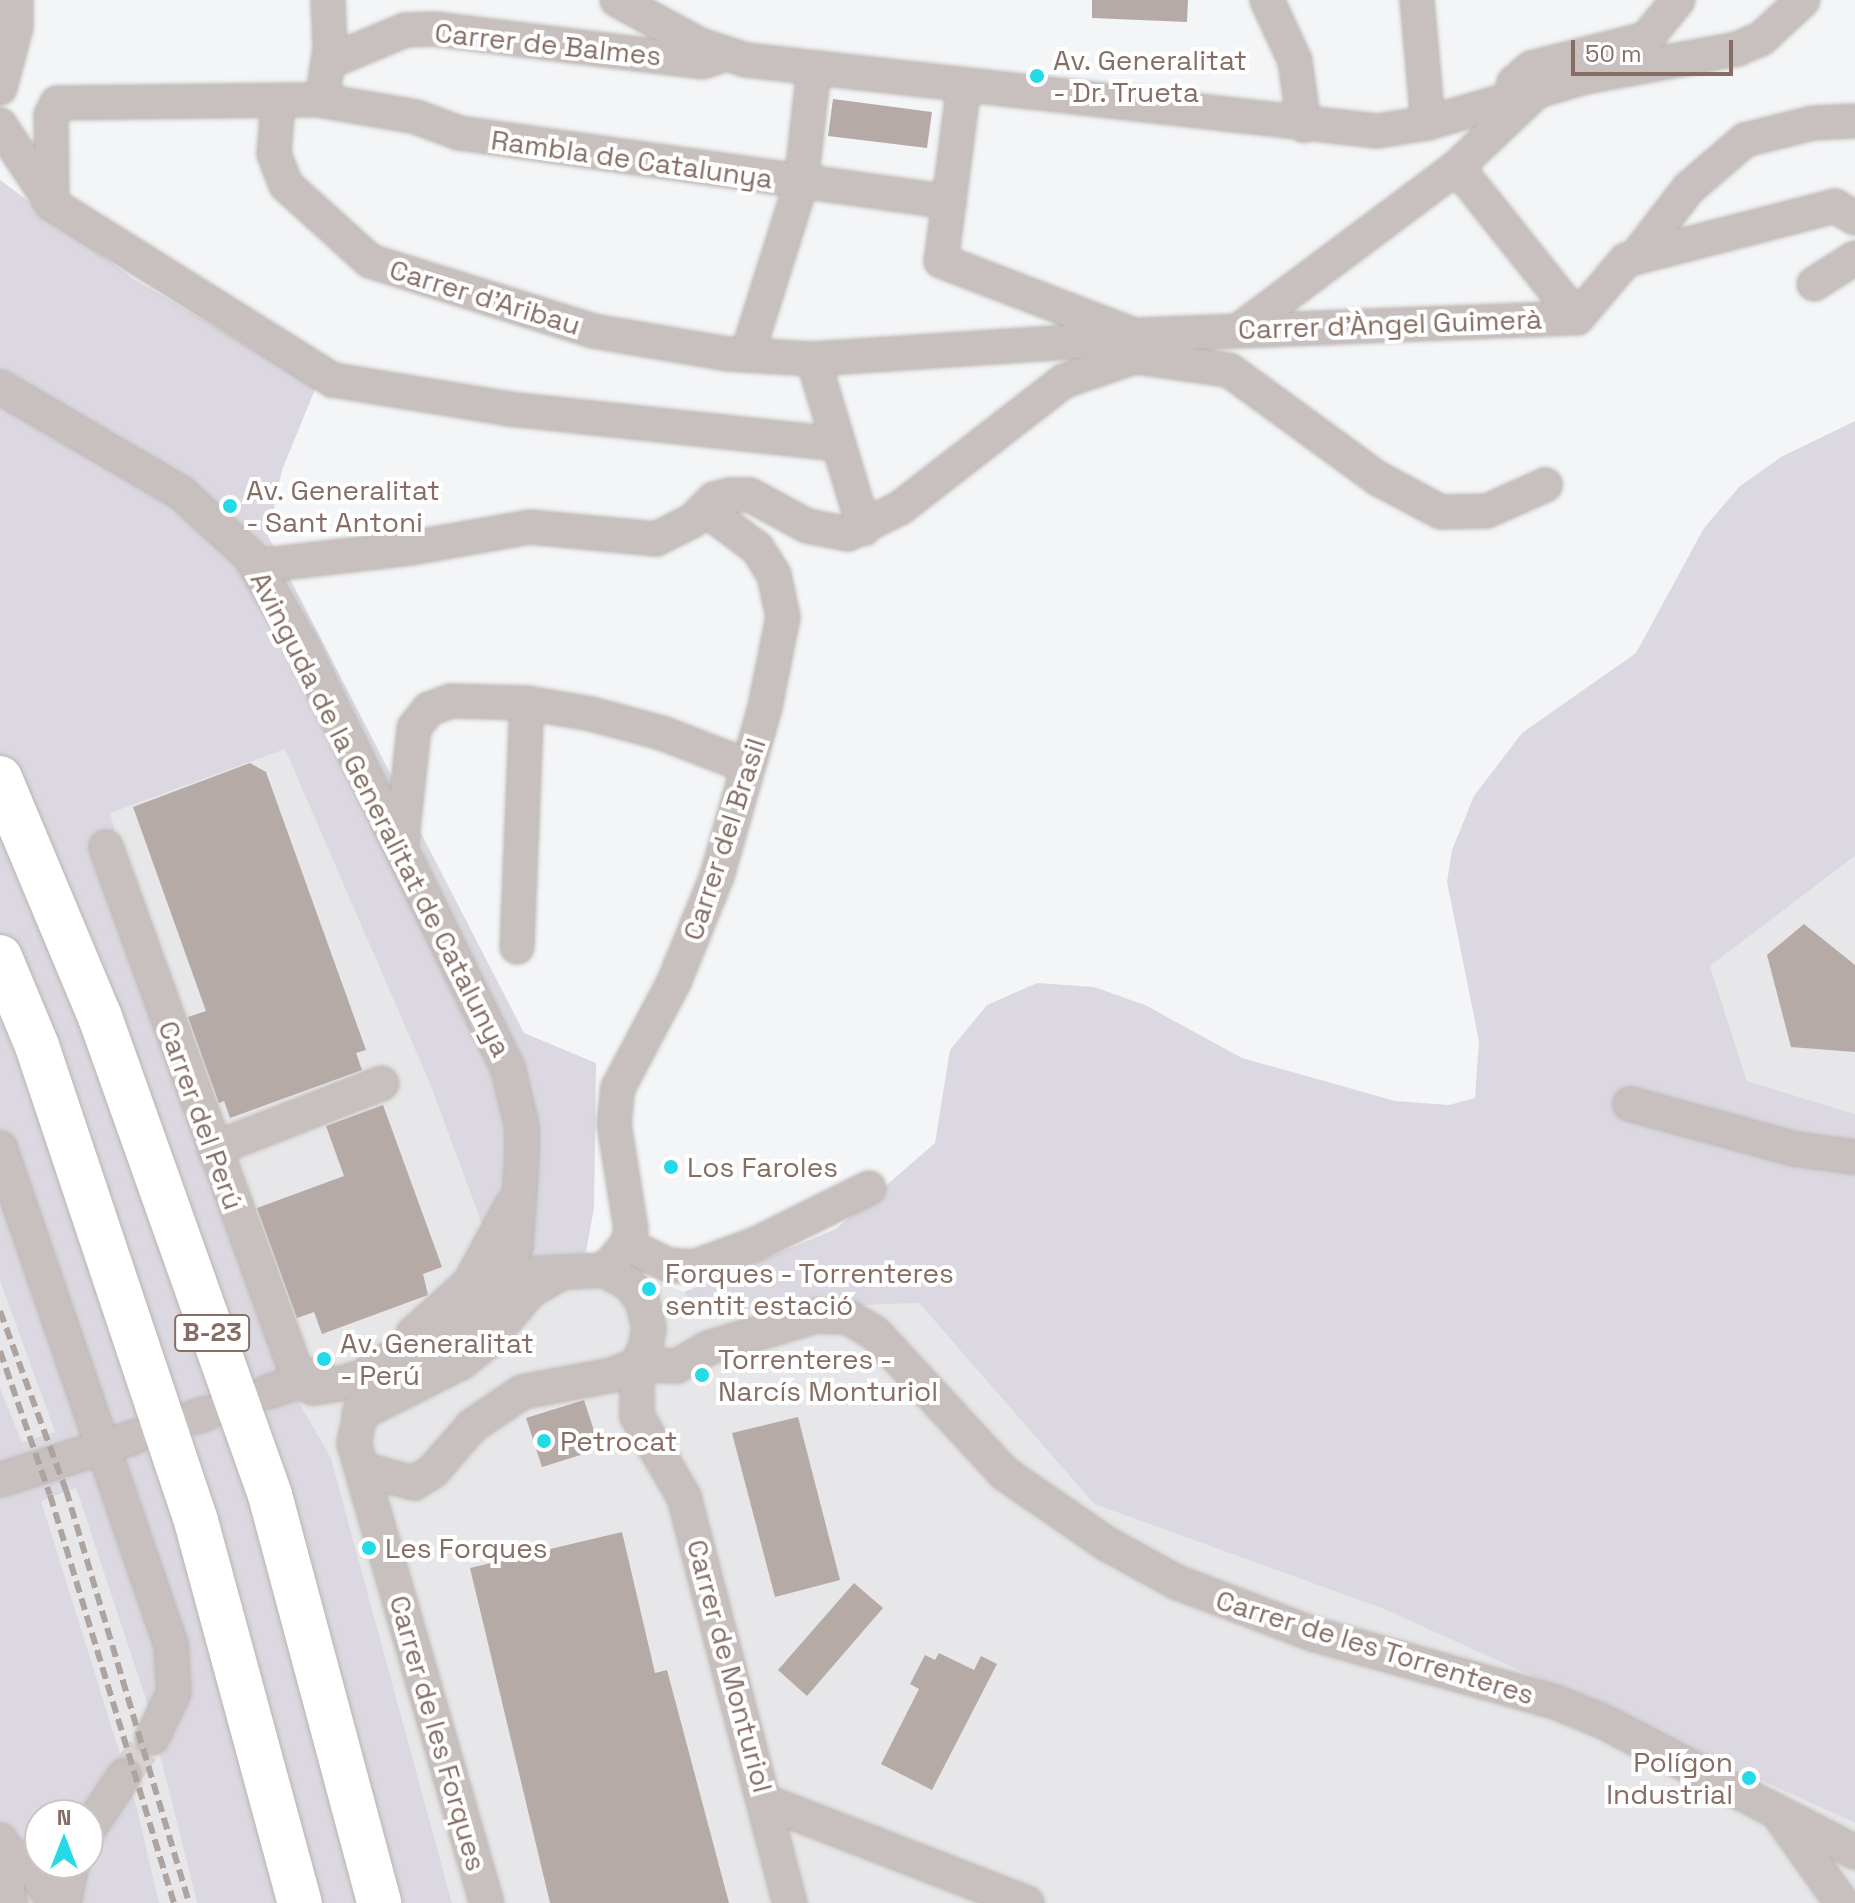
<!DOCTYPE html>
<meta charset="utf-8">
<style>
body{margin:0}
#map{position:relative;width:1855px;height:1903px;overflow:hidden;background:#f4f5f7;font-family:"Space Grotesk",sans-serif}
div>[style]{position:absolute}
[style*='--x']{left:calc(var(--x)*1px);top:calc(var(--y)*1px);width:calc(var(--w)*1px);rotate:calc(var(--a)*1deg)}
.built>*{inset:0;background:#e7e6e8}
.green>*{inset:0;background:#dbd8e1}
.building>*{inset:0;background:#b6aaa7}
.minor-tunnel>*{height:32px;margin-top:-16px;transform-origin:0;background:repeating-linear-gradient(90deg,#d8d3d2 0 32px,transparent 0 48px)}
.roads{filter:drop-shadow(0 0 2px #bab4b1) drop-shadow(0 0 2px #bab4b1)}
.minor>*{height:32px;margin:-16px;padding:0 16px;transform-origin:16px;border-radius:16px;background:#c7c0be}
.highway>*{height:44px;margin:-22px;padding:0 22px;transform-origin:22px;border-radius:22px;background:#fff}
.rail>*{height:6px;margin-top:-3px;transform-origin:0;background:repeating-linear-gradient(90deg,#ada39f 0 12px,transparent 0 18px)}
.dots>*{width:22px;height:22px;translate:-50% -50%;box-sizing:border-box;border:4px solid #fff;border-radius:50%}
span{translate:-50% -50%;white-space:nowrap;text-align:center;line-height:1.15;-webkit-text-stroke:8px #fff;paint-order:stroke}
.shield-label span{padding:2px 6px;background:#fff;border:2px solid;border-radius:6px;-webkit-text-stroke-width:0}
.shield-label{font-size:26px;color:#866e65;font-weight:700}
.street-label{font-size:28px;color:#866e65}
.poi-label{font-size:28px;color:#866e65}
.left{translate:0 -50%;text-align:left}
.right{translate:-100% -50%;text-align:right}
.north{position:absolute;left:24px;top:1799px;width:80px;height:80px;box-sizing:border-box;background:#fff;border:2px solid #cfc5c1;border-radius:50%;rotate:0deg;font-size:22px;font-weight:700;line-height:32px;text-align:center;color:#866e65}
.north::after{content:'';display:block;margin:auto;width:28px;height:36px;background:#24dae7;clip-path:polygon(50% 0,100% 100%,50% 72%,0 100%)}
.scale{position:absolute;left:1571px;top:40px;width:162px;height:36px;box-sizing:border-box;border:4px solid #866e65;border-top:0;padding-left:10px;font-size:24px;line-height:28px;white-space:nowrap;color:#866e65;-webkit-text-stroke:6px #fff;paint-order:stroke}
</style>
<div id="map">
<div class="built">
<i style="clip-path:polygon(285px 748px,430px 1084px,506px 1289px,586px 1252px,684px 1292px,697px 1312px,919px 1303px,1094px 1504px,1384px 1609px,1855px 1823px,1855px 1903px,452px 1903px,331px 1458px,280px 1369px,93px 839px,109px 813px)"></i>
<i style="clip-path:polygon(1855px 856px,1855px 1114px,1747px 1081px,1710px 966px)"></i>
<i style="clip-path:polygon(0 1281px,55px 1432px,22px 1442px,0 1388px)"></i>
<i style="clip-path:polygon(76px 1488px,146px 1700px,197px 1903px,159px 1903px,137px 1808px,40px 1500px)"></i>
</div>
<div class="green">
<i style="clip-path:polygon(evenodd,0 180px,132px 278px,316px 387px,282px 470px,268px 536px,524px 1033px,596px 1063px,594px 1208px,586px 1252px,506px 1289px,430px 1084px,285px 749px,110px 813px,115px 831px,94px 839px,280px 1369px,331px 1458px,452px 1903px,197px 1903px,146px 1700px,76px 1488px,41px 1501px,137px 1808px,159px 1903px,0 1903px,0 1388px,22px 1442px,55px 1432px,0 1281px,0 180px,40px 1815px,88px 1815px,88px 1863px,40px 1863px,40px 1815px)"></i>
<i style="clip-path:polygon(1855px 421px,1855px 856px,1710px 966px,1747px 1081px,1855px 1114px,1855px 1823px,1384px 1609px,1094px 1504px,919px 1303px,697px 1312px,684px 1292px,836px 1229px,935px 1143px,950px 1050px,987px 1005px,1037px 983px,1094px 987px,1145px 1005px,1242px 1058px,1395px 1101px,1449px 1105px,1475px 1098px,1479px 1041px,1447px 882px,1452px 850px,1474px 796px,1522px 733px,1636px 653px,1704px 528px,1739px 487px,1781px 457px)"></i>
</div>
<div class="building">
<i style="clip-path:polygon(1092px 0,1188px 0,1187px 22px,1092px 18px)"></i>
<i style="clip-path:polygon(833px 99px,932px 112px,927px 148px,828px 136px)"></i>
<i style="clip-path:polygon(250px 763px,266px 772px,366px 1050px,356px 1053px,362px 1070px,230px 1118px,224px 1101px,219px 1103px,188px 1017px,206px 1011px,133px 807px)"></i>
<i style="clip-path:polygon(1804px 924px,1855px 965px,1855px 1052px,1791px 1047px,1767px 955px)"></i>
<i style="clip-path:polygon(383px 1105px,442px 1267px,423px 1274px,428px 1295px,322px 1334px,314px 1312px,297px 1318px,257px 1208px,344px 1176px,326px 1126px)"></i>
<i style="clip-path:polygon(584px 1400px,600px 1449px,542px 1467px,526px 1418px)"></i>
<i style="clip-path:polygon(798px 1417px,840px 1580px,775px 1597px,732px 1433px)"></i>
<i style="clip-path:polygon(622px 1532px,655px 1673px,667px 1670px,729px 1903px,550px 1903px,470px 1568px)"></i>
<i style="clip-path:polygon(854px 1583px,883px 1608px,807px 1696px,778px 1670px)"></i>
<i style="clip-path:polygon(939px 1653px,974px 1670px,981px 1656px,997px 1664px,932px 1790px,881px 1764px,919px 1689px,910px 1684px,925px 1655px,935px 1660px)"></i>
</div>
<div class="minor-tunnel">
<i style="--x:124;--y:1776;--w:47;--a:-53.6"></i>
</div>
<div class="roads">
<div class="minor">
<i style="--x:617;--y:0;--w:94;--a:28.5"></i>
<i style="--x:700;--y:45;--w:48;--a:18.1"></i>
<i style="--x:746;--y:60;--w:635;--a:6.42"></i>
<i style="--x:1377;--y:131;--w:52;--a:-8.9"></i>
<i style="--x:1428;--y:123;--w:164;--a:-16.3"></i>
<i style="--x:1585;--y:77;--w:155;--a:-10.4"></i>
<i style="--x:1737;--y:49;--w:26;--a:-23"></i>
<i style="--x:1761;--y:39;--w:57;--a:-42.9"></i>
<i style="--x:1267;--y:0;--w:67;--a:65.3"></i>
<i style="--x:1295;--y:61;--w:65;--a:82"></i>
<i style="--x:1417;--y:0;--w:123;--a:84.9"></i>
<i style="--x:329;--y:62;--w:82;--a:-22.8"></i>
<i style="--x:405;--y:30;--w:29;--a:-2"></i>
<i style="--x:434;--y:29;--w:270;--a:7"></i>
<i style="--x:702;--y:62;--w:19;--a:-18"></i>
<i style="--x:325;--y:80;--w:32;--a:-81"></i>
<i style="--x:330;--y:48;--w:48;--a:-92.4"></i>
<i style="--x:964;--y:85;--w:177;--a:97.4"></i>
<i style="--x:941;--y:261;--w:207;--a:21"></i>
<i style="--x:1134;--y:335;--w:443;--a:-2.2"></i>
<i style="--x:1577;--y:318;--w:76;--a:-49.8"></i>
<i style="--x:1626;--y:260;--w:216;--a:-14.5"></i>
<i style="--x:1835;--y:206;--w:23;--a:31"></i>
<i style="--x:0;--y:88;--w:63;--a:-75.3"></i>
<i style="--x:16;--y:27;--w:27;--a:-90"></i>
<i style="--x:1510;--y:98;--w:16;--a:-75"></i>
<i style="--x:1514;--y:83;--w:23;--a:-41"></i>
<i style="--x:1531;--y:68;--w:119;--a:-14.2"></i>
<i style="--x:1646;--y:39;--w:50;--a:-50.6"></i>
<i style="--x:278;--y:103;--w:51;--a:94.5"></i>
<i style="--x:274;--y:154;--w:33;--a:69"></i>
<i style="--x:286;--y:185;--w:113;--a:42.1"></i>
<i style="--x:370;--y:261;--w:234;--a:17.4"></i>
<i style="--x:593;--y:331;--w:137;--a:9.7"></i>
<i style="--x:728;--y:354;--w:85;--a:3.4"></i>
<i style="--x:813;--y:359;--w:302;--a:-3.8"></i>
<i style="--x:1114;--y:339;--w:9;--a:-49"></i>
<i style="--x:0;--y:125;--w:95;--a:56.6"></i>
<i style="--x:52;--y:204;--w:332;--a:32.1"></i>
<i style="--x:333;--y:380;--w:179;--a:9.3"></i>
<i style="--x:510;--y:409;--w:328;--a:6.1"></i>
<i style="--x:1457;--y:167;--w:193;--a:51.5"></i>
<i style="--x:52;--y:204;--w:89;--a:-90.6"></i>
<i style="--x:51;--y:115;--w:13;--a:-63"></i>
<i style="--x:57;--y:103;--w:261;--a:-0.7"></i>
<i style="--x:318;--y:100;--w:99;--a:9.8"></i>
<i style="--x:416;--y:117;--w:46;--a:20.4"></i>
<i style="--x:459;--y:133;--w:495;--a:8"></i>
<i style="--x:1635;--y:258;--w:88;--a:-52.4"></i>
<i style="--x:1689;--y:188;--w:74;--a:-40.6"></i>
<i style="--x:1745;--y:140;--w:70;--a:-14"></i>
<i style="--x:1813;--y:123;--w:42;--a:-2.7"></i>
<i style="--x:1814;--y:284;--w:49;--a:-32.4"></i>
<i style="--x:1242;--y:328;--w:269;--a:-36.8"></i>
<i style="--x:1457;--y:167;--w:105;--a:-43.5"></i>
<i style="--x:747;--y:355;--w:179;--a:-72.5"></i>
<i style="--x:801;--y:184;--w:117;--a:-83.6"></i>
<i style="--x:813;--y:359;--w:177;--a:73.2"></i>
<i style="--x:0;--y:387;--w:208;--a:30.3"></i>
<i style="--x:180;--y:492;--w:93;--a:42.4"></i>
<i style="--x:249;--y:555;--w:103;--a:59.7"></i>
<i style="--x:301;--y:644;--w:472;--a:64"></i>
<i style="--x:508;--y:1068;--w:61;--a:76.7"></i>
<i style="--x:522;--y:1127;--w:30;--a:90"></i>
<i style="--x:522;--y:1157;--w:89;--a:93.9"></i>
<i style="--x:516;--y:1246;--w:46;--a:111.6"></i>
<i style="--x:499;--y:1289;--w:57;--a:130.7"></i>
<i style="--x:462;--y:1332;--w:56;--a:150.3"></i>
<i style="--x:413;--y:1360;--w:78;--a:162"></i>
<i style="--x:339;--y:1384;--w:26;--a:171"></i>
<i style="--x:313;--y:1388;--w:14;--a:-155"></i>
<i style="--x:256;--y:566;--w:156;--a:-6.6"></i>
<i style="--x:411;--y:548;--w:121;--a:-10"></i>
<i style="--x:530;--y:527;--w:127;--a:5.4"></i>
<i style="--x:656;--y:539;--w:40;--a:-26.6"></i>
<i style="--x:692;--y:521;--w:31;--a:-45"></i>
<i style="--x:714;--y:499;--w:16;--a:-14"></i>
<i style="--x:730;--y:495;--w:20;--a:0"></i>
<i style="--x:750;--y:495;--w:65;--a:28.5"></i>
<i style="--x:807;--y:526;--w:42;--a:11"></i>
<i style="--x:848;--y:534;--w:58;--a:-26.6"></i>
<i style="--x:900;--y:508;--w:207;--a:-37.8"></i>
<i style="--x:1064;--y:381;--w:75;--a:-18.7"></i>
<i style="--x:1135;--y:357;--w:95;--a:7.9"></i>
<i style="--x:1229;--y:370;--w:183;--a:36.1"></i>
<i style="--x:1377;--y:478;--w:72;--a:28"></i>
<i style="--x:1441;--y:512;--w:46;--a:-1.2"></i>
<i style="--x:1487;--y:511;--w:64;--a:-24.1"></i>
<i style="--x:106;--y:847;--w:569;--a:70.07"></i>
<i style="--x:401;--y:848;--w:121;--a:-83.8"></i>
<i style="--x:414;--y:728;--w:24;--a:-52"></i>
<i style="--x:429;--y:709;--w:23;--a:-20"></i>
<i style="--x:451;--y:701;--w:76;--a:1.5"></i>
<i style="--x:527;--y:703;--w:65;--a:9.8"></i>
<i style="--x:591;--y:714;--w:73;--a:15"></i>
<i style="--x:662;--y:733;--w:91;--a:21.2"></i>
<i style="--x:517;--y:947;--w:244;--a:-87.7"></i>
<i style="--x:1630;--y:1104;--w:171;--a:15.3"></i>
<i style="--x:1795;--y:1149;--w:61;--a:7.6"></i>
<i style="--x:0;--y:1148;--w:526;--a:71.01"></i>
<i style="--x:171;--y:1645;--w:47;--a:86.3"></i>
<i style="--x:174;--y:1692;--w:51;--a:115.6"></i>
<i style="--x:214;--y:1149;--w:180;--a:-21.4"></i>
<i style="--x:627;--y:1245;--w:46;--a:26"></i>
<i style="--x:668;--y:1265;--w:26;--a:4"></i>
<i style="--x:694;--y:1267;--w:66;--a:-20.4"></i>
<i style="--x:756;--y:1244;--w:126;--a:-26.4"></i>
<i style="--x:605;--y:1270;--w:33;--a:-49"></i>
<i style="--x:627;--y:1245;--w:16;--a:-76"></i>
<i style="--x:631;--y:1229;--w:106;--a:-99.2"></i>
<i style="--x:614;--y:1124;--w:36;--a:-84"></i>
<i style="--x:618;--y:1088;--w:120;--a:-62.2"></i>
<i style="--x:674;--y:982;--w:114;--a:-67.9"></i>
<i style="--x:717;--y:876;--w:176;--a:-74.1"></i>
<i style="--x:765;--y:707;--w:92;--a:-78.7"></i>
<i style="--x:783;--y:617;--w:43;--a:-102.1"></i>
<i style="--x:774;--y:575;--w:32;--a:-122"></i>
<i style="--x:757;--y:548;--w:64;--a:-143.3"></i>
<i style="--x:429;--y:1324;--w:19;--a:122"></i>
<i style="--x:419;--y:1340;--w:58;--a:147.7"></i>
<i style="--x:370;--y:1371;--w:74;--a:102.5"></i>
<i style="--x:354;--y:1443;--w:479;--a:73.9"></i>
<i style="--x:413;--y:1334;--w:75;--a:-41.8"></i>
<i style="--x:469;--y:1284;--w:90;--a:-61.4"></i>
<i style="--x:637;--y:1365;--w:40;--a:1.4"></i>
<i style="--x:677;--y:1366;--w:36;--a:-30"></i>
<i style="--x:708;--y:1348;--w:113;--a:-16.5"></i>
<i style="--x:816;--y:1316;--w:32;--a:2"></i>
<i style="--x:848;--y:1317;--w:31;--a:31"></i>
<i style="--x:875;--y:1333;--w:190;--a:47.3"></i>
<i style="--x:1004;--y:1473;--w:125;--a:34.6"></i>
<i style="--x:1107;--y:1544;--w:79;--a:28.8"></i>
<i style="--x:1176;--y:1582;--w:147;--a:20.8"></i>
<i style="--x:1313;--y:1634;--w:251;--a:15.7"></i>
<i style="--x:1555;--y:1702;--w:51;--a:22"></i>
<i style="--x:1602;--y:1721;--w:285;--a:27.4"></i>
<i style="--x:637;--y:1365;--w:51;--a:90"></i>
<i style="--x:637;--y:1416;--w:94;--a:59.9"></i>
<i style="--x:684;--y:1497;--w:420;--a:75.4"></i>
<i style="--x:268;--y:1392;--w:54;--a:-19.4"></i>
<i style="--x:359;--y:1414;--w:115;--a:-26.8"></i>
<i style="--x:462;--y:1362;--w:33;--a:-39"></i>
<i style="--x:488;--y:1341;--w:65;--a:-50"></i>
<i style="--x:530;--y:1291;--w:36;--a:-30"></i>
<i style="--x:195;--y:1417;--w:13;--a:-18"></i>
<i style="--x:365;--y:1470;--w:51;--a:14.9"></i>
<i style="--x:414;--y:1483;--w:22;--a:-32"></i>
<i style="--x:433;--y:1471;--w:60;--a:-49.1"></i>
<i style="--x:472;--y:1426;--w:60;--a:-34.2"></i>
<i style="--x:522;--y:1392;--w:92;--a:-10.7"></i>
<i style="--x:612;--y:1375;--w:27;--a:-22"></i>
<i style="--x:637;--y:1365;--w:21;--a:-65"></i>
<i style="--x:646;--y:1346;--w:18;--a:-81"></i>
<i style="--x:649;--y:1328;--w:29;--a:-104"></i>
<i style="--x:642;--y:1300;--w:22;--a:-129"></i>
<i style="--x:628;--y:1283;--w:26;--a:-151"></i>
<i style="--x:605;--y:1270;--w:91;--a:176.9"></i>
<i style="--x:514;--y:1275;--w:46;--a:168.7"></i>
<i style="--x:0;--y:1480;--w:141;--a:-17.8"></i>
<i style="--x:766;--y:1802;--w:280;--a:21.2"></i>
<i style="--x:1782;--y:1819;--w:103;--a:54.5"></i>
<i style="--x:88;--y:1830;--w:65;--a:-56.3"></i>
<i style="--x:0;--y:1840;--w:64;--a:81"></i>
<i style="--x:1;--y:1845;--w:47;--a:39.8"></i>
<i style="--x:37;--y:1875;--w:33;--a:57"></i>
<i style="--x:64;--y:1903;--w:41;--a:-78.7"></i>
</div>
<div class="highway">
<i style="--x:0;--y:778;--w:259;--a:67.3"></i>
<i style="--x:100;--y:1017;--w:507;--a:70.42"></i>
<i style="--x:270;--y:1495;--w:422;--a:75"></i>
<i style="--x:0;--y:957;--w:96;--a:67.4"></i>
<i style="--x:37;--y:1046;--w:501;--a:71.49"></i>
<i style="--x:196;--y:1521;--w:396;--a:74.8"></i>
</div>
</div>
<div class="rail">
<i style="--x:0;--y:1311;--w:191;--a:69.8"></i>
<i style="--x:66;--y:1490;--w:431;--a:73.4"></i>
<i style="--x:0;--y:1351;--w:152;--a:70.9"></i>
<i style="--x:50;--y:1495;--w:426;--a:73.1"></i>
</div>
<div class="dots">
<i style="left:1037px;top:76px;background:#24dae7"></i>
<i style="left:230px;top:506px;background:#24dae7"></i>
<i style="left:671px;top:1167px;background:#24dae7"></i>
<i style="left:649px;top:1289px;background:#24dae7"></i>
<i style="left:324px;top:1359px;background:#24dae7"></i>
<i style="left:702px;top:1375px;background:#24dae7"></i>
<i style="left:544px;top:1441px;background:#24dae7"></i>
<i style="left:369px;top:1548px;background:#24dae7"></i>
<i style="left:1749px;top:1778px;background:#24dae7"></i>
</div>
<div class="shield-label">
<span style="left:212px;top:1333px">B-23</span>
</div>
<div class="street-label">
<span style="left:548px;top:44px;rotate:6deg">Carrer de Balmes</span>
<span style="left:632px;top:159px;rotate:8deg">Rambla de Catalunya</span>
<span style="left:485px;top:297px;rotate:17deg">Carrer d'Aribau</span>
<span style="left:1390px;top:324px;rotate:-2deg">Carrer d'Àngel Guimerà</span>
<span style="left:381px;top:814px;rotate:63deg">Avinguda de la Generalitat de Catalunya</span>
<span style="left:724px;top:839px;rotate:-72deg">Carrer del Brasil</span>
<span style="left:201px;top:1115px;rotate:70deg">Carrer del Perú</span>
<span style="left:1375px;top:1647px;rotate:17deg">Carrer de les Torrenteres</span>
<span style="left:730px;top:1666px;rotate:75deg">Carrer de Monturiol</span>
<span style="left:438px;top:1733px;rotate:74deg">Carrer de les Forques</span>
</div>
<div class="poi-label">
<span class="left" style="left:1053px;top:76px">Av. Generalitat<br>- Dr. Trueta</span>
<span class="left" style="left:246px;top:506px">Av. Generalitat<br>- Sant Antoni</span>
<span class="left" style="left:687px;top:1167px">Los Faroles</span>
<span class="left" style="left:665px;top:1289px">Forques - Torrenteres<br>sentit estació</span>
<span class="left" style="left:340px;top:1359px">Av. Generalitat<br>- Perú</span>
<span class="left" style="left:718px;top:1375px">Torrenteres -<br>Narcís Monturiol</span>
<span class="left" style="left:560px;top:1441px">Petrocat</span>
<span class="left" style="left:385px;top:1548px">Les Forques</span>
<span class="right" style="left:1733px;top:1778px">Polígon<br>Industrial</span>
</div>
<div class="north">N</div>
<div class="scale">50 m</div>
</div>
